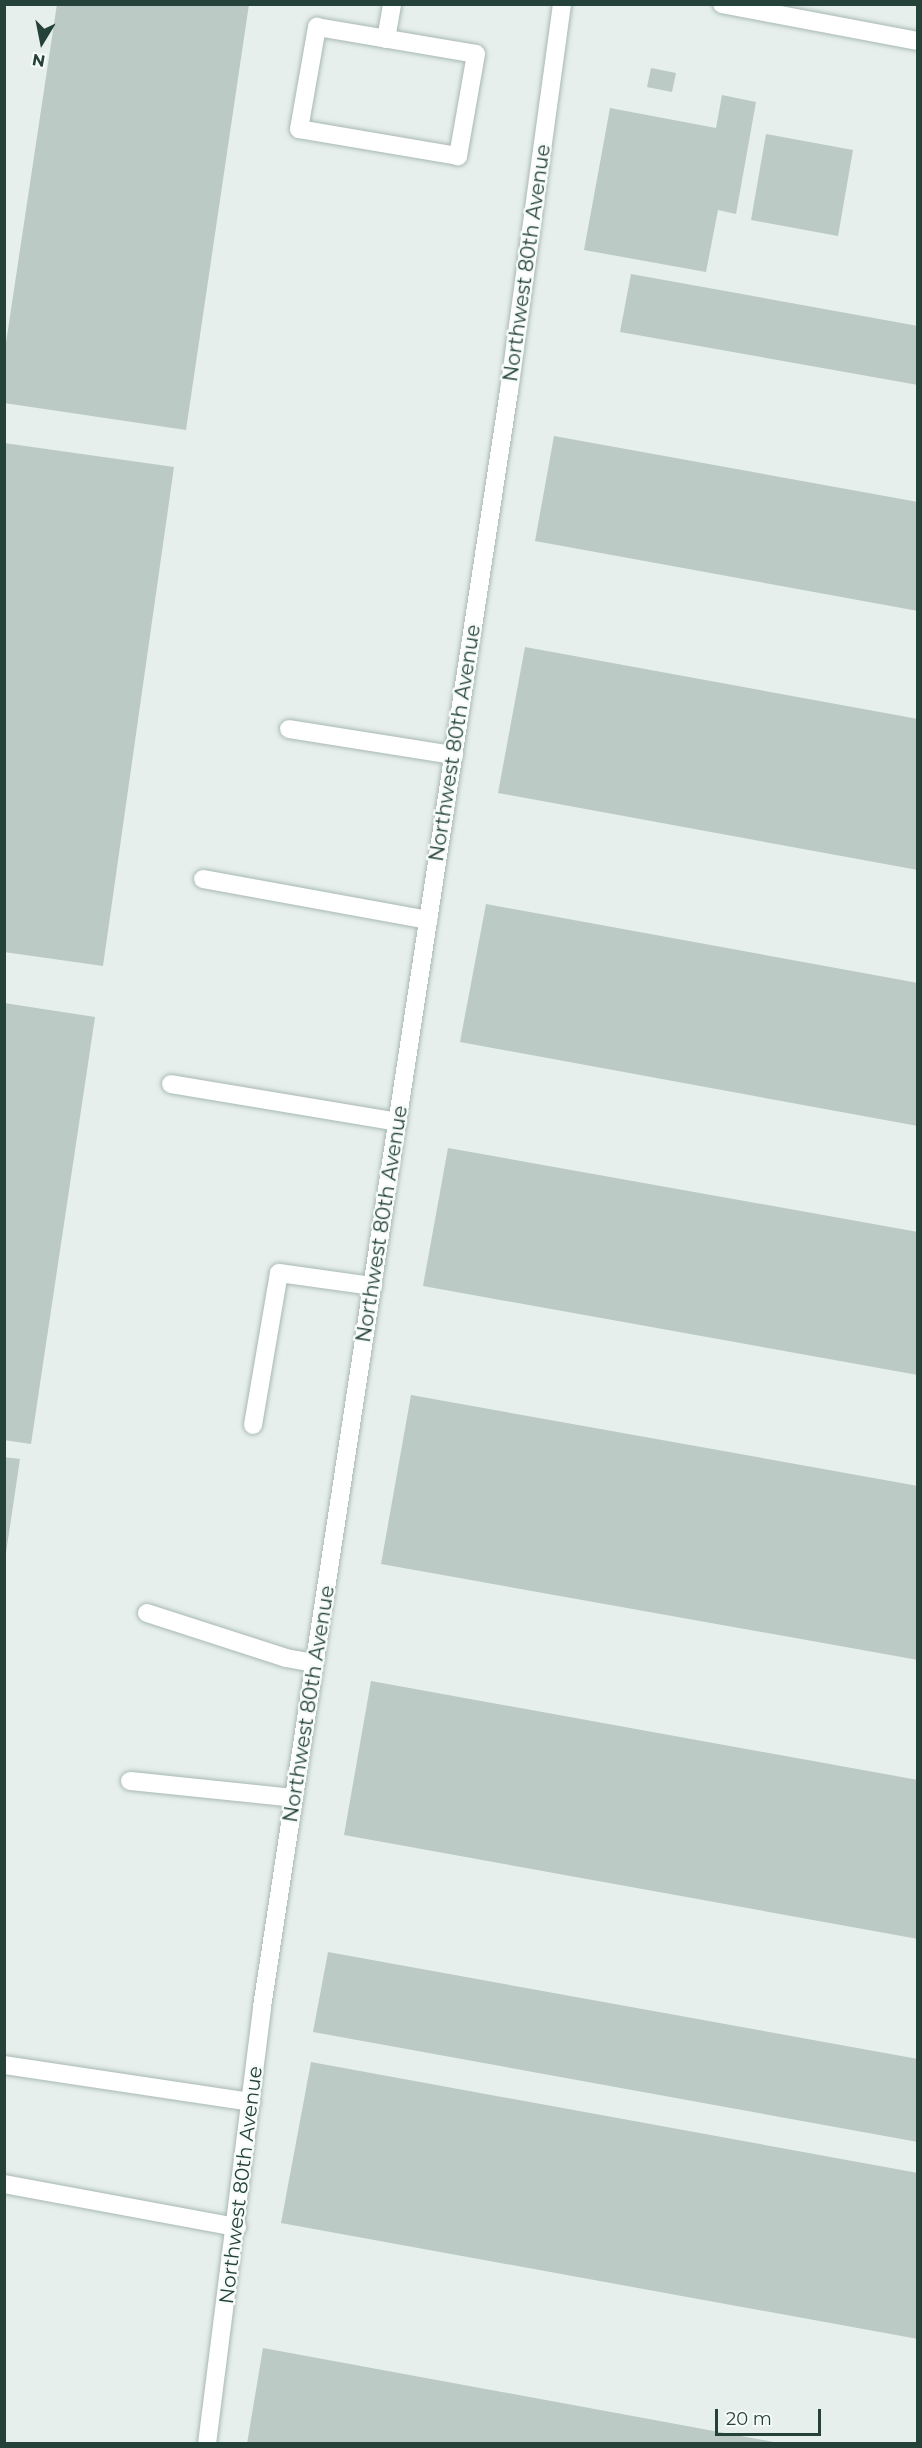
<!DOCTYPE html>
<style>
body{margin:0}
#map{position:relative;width:922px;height:2448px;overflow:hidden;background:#e6efeb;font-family:Montserrat,sans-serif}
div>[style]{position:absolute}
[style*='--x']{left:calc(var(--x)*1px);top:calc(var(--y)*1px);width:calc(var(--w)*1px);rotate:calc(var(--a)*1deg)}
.building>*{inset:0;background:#bbcac4}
.roads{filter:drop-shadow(0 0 2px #a8b8b2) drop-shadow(0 0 2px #a8b8b2)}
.minor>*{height:18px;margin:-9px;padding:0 9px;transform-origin:9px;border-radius:9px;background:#fff}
span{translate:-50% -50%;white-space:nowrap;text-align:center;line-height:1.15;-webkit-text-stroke:4.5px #f7fbf9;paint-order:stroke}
.street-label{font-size:20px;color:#24423a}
.frame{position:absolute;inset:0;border:6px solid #24423a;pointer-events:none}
.north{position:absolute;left:12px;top:12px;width:60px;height:60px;-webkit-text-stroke:4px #f7fbf9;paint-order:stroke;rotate:190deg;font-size:16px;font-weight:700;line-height:24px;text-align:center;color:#24423a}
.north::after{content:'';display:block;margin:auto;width:21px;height:27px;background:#24423a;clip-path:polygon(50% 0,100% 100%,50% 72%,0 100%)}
.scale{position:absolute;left:715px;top:2409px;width:106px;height:27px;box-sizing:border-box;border:3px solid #24423a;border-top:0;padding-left:8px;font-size:18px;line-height:21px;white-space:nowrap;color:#24423a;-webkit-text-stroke:4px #f7fbf9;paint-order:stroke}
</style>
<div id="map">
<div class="building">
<i style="clip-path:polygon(57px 4px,249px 4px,186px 430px,4px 403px,4px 356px)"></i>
<i style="clip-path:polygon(651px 68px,676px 73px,672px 92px,647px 87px)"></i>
<i style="clip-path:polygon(722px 95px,756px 102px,736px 214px,718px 210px,706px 272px,584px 250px,610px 108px,716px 128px)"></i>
<i style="clip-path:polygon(766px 134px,853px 150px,838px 236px,751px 220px)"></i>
<i style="clip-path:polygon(631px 274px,918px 326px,918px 385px,620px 332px)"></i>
<i style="clip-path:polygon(554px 436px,918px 502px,918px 611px,535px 541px)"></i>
<i style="clip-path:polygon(4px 443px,174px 467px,103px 966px,4px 952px)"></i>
<i style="clip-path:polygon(525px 647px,918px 719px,918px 870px,498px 793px)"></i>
<i style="clip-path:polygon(486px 904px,918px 983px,918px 1126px,460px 1042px)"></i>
<i style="clip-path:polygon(4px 1003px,95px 1017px,31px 1444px,4px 1440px)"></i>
<i style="clip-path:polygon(448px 1148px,918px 1232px,918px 1375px,423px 1286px)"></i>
<i style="clip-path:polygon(411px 1395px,918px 1486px,918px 1660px,381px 1564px)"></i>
<i style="clip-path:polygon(4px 1457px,20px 1459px,6px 1553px,4px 1553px)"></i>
<i style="clip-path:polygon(371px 1681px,918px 1780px,918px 1939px,344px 1835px)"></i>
<i style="clip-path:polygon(328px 1952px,918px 2059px,918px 2142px,313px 2032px)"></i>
<i style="clip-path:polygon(311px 2062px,918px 2173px,918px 2339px,281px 2223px)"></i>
<i style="clip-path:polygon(263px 2348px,774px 2442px,774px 2444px,247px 2444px)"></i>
</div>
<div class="roads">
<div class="minor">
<i style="--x:722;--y:4;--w:199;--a:10.7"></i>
<i style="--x:317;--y:27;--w:161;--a:9.6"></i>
<i style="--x:476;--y:54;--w:104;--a:100"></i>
<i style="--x:458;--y:156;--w:161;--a:-170.4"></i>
<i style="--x:299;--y:129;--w:104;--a:-80"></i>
<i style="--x:386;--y:39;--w:36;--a:-80"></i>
<i style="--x:289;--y:729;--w:167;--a:9"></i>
<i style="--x:203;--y:879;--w:229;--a:10.3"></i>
<i style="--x:171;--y:1084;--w:230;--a:9.5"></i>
<i style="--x:253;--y:1425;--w:154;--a:-80.3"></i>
<i style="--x:279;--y:1273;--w:95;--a:7.9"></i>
<i style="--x:147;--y:1613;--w:146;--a:17.9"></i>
<i style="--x:286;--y:1658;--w:29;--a:10"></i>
<i style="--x:130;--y:1781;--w:165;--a:5.9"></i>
<i style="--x:4;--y:2065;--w:250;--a:8.5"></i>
<i style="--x:4;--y:2184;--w:237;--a:10.5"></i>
<i style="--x:207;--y:2444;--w:440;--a:-82.8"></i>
<i style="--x:262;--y:2007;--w:1635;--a:-81.31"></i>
<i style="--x:509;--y:391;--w:391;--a:-82.2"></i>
</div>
</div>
<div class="street-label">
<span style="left:527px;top:263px;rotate:-82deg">Northwest 80th Avenue</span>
<span style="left:455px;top:743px;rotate:-81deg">Northwest 80th Avenue</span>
<span style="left:382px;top:1224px;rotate:-81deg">Northwest 80th Avenue</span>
<span style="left:309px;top:1704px;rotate:-81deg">Northwest 80th Avenue</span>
<span style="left:241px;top:2185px;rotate:-83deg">Northwest 80th Avenue</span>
</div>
<div class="frame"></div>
<div class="north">N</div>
<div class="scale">20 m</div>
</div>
